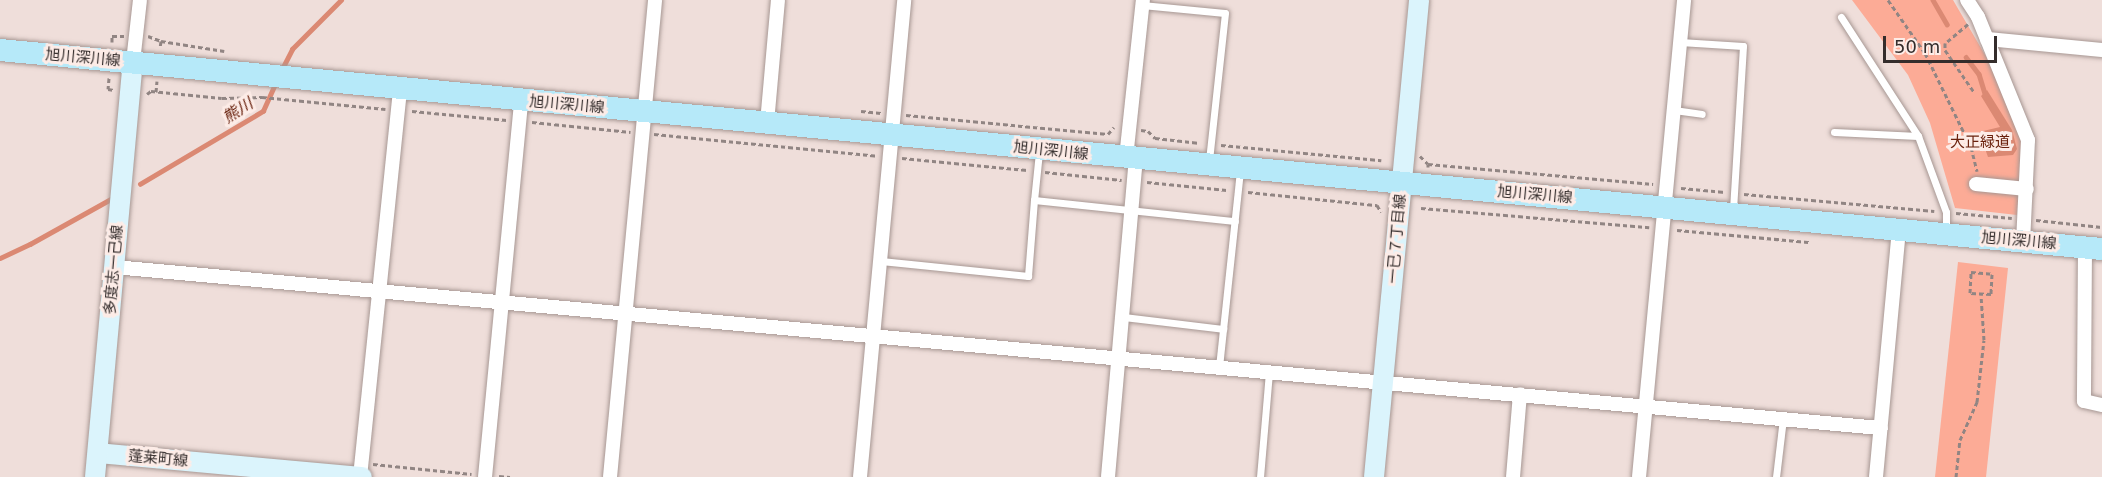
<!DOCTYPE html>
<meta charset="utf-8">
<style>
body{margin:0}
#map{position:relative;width:2102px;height:477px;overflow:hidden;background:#efdeda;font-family:"DejaVu Sans","Noto Sans JP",sans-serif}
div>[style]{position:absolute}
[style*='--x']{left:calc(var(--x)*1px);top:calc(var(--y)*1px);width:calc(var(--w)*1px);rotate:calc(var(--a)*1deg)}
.green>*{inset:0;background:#fcab96}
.water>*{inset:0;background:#db8973}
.stream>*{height:4.5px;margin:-2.25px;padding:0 2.25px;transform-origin:2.25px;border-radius:2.25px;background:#db8973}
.path>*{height:3px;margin-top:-1.5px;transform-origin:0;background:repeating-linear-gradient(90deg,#918583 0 4.5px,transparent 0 7.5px)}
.roads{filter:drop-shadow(0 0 2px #a79793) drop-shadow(0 0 2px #a79793)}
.lane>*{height:7px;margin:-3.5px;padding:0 3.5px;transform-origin:3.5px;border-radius:3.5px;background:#fff}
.street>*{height:14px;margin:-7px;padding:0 7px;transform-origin:7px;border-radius:7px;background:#fff}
.secondary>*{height:20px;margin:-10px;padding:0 10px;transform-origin:10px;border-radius:10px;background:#dbf4fc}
.primary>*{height:22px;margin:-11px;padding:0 11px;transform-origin:11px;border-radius:11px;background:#b6e9f9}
span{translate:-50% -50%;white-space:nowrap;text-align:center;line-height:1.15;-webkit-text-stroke:6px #fdece7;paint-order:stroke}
.street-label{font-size:15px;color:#342d2c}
.park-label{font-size:15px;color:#6a210d}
.water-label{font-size:16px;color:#621905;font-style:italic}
.scale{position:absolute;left:1883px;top:36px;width:114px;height:27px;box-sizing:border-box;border:3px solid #342d2c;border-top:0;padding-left:8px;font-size:18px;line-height:21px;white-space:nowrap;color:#342d2c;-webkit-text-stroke:4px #fdece7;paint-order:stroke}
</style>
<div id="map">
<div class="green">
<i style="clip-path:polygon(1852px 0,1953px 0,1988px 60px,2024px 137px,2017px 215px,1955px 208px,1930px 123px,1908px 75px)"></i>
<i style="clip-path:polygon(1958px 262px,2008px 268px,1986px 477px,1935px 477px)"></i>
</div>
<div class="water">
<i style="clip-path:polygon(1987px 90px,2012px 130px,2017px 149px,2013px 155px,1988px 157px,1979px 132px,2000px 127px,1981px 96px)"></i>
</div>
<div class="stream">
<i style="--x:1933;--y:0;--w:28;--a:60"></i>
<i style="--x:1966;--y:57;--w:21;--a:53"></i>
<i style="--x:1979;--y:74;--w:24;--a:73"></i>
<i style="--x:282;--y:69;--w:22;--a:-63"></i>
<i style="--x:292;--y:49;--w:69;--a:-45"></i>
<i style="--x:140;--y:184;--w:143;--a:-30.7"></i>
<i style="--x:263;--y:111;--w:32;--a:-66"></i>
<i style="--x:0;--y:258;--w:33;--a:-25"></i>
<i style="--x:30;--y:244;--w:93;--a:-29.1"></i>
</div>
<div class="path">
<i style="--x:1888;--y:0;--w:65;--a:55.1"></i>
<i style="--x:1925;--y:53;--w:105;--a:63.9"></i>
<i style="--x:1971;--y:147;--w:25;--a:76"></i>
<i style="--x:1968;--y:24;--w:30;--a:140"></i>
<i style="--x:1945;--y:43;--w:7;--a:90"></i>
<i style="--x:1945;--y:50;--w:51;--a:55.4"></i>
<i style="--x:148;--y:36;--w:14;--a:21"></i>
<i style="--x:161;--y:41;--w:7;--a:98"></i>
<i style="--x:161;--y:41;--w:64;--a:9"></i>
<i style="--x:112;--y:42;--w:6;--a:-90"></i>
<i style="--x:112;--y:36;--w:12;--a:0"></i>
<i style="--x:109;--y:78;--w:11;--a:95"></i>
<i style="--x:108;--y:89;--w:6;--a:9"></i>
<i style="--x:156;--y:92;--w:11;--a:-85"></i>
<i style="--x:147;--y:94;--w:5;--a:-37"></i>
<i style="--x:151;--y:91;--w:71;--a:5.6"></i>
<i style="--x:222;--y:98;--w:40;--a:-1.4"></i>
<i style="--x:262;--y:97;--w:124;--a:5.6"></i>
<i style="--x:412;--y:111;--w:95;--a:5.4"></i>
<i style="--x:861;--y:111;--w:20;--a:6"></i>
<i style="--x:906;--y:115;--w:203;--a:5.4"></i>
<i style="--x:1108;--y:134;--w:9;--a:-49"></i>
<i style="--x:532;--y:122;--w:99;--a:5.8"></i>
<i style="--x:1141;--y:130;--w:7;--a:8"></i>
<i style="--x:1148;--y:131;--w:10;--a:45"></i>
<i style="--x:1155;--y:138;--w:45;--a:6.3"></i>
<i style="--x:654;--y:134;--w:224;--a:5.6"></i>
<i style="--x:1221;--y:145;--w:161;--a:5.4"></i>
<i style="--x:1420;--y:156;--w:11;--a:45"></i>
<i style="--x:1428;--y:164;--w:3;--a:90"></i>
<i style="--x:902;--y:158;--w:126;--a:5.5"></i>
<i style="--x:1428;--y:164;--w:226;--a:5.1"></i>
<i style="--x:1045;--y:172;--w:77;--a:5.9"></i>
<i style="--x:1147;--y:182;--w:80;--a:5.7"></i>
<i style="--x:1681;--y:188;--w:44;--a:5.2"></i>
<i style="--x:1248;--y:192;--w:130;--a:5.8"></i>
<i style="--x:1377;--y:205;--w:8;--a:60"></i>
<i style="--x:1744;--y:194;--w:191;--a:5.1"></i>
<i style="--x:1421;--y:208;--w:229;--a:4.8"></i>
<i style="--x:1956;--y:213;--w:56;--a:5.1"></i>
<i style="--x:2036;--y:220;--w:66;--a:6.1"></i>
<i style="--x:1677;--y:230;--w:134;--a:5.2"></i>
<i style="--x:1971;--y:272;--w:21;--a:5"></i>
<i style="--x:1992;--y:274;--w:20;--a:93"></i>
<i style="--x:1991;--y:294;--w:21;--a:-177"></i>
<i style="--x:1970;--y:293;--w:21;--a:-87"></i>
<i style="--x:373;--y:464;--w:99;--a:5.8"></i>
<i style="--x:499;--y:476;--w:11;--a:5"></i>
<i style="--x:1956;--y:477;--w:37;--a:-84"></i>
<i style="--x:1960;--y:440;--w:42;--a:-65.9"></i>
<i style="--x:1977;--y:402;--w:62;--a:-83.6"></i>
<i style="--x:1984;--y:340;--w:45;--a:-93.8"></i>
</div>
<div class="roads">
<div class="lane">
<i style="--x:1142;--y:5;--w:83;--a:5.5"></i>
<i style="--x:1225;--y:13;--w:148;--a:96.2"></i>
<i style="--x:1841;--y:17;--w:142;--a:57.1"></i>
<i style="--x:1680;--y:42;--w:63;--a:3.6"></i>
<i style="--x:1743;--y:46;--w:165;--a:93.5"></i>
<i style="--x:1674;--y:110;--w:28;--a:8"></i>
<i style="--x:1834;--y:132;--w:84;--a:2.7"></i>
<i style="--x:1918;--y:136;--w:81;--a:69.8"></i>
<i style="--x:1946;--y:212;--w:20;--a:90"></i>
<i style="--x:1039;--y:152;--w:48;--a:95.9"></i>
<i style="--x:1034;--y:200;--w:202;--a:6"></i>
<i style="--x:881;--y:261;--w:148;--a:5.8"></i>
<i style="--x:1028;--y:276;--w:76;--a:-85.5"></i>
<i style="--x:1123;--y:317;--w:101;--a:6.8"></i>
<i style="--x:1219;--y:367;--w:198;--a:-83.9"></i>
<i style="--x:1260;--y:477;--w:106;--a:-85.1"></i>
<i style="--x:1776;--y:477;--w:59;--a:-83.2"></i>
</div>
<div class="street">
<i style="--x:1967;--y:0;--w:20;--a:57"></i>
<i style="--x:1978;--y:17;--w:133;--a:67.9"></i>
<i style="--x:2028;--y:140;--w:102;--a:92.8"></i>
<i style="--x:1987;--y:39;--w:116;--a:5.5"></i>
<i style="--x:133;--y:62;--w:62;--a:-83.6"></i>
<i style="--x:767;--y:123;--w:123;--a:-84.9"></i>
<i style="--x:1126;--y:158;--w:159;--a:-83.9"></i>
<i style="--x:1976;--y:184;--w:51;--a:5.6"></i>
<i style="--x:2085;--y:247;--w:154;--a:90.4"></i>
<i style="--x:2084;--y:401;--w:18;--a:13"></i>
<i style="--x:114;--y:267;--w:1774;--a:5.21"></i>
<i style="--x:360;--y:477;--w:389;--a:-84.1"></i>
<i style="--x:485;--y:477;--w:378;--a:-84.5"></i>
<i style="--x:610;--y:477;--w:479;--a:-84.6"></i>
<i style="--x:860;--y:477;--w:479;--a:-84.7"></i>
<i style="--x:1108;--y:477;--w:319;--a:-85"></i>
<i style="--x:1513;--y:477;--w:83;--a:-85.2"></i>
<i style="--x:1639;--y:477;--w:479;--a:-84.6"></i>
<i style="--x:1876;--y:477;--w:248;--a:-84.7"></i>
</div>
<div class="secondary">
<i style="--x:98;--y:453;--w:265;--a:5.2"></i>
<i style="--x:95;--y:477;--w:417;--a:-84.8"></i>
<i style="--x:1374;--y:477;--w:479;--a:-84.6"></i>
</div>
<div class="primary">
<i style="--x:0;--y:50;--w:2111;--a:5.41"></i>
</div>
</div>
<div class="street-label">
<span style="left:83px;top:58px;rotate:5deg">旭川深川線</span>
<span style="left:567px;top:105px;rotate:5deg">旭川深川線</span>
<span style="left:1051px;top:151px;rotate:6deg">旭川深川線</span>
<span style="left:1535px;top:195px;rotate:5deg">旭川深川線</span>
<span style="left:1397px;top:239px;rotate:-85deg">一已７丁目線</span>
<span style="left:2019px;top:241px;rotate:5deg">旭川深川線</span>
<span style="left:114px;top:270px;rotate:-85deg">多度志一己線</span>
<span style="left:158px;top:459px;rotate:5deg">蓬莱町線</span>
</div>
<div class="park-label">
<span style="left:1980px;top:143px">大正緑道</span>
</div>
<div class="water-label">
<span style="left:238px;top:111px;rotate:-33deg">熊川</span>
</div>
<div class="scale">50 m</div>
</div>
